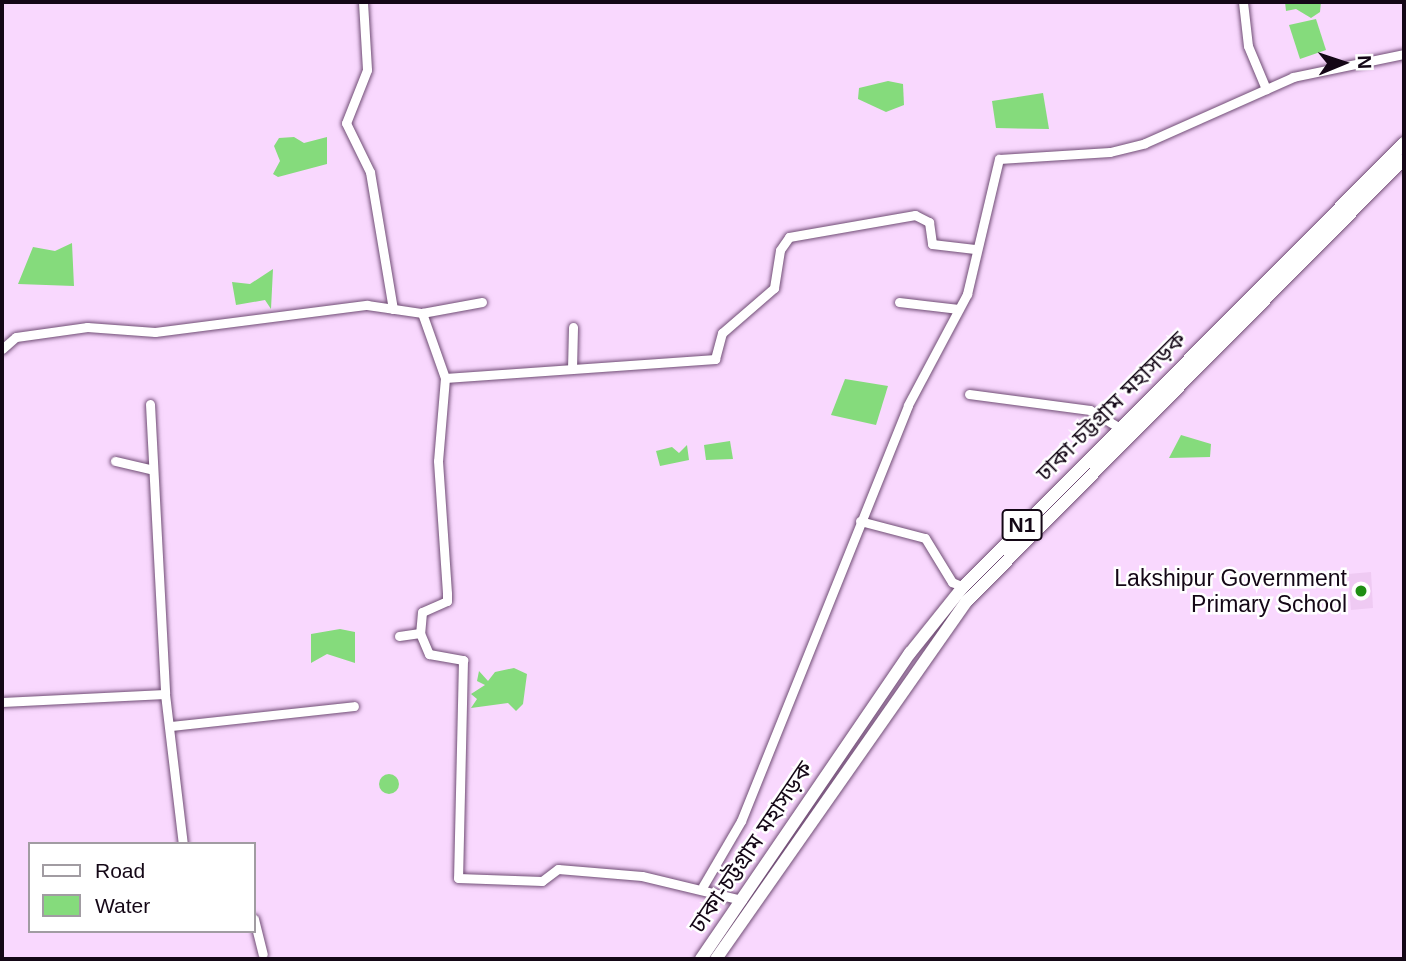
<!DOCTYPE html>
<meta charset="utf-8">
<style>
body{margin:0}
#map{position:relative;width:1406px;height:961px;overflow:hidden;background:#f9d8fe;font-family:Arial,"Noto Sans Bengali",sans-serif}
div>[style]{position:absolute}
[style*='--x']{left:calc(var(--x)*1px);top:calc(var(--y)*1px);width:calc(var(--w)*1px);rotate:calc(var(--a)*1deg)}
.built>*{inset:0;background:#efcaf3}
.water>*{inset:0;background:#85db7c}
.round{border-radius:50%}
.roads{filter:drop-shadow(0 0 2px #704d75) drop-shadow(0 0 2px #704d75)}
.minor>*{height:9px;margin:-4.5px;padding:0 4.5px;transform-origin:4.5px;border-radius:4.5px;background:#fff}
.highway>*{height:12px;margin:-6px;padding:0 6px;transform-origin:6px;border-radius:6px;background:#fff}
.dots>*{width:19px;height:19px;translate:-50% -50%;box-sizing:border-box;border:4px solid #fff;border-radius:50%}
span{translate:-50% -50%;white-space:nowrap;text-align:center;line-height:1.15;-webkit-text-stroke:5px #fff;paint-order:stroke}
.shield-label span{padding:2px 5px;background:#fff;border:2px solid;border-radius:5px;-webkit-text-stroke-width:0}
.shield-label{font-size:21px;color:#140716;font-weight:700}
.street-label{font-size:23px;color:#140716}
.poi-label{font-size:23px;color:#140716}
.right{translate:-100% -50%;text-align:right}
.frame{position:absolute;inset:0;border:4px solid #140716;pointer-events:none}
.legend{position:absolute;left:28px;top:842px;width:228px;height:91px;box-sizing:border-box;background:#fff;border:2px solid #a19ca2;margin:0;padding:9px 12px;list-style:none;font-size:21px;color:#140716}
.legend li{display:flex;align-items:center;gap:14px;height:35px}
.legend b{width:35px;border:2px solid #a19ca2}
.north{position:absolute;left:1308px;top:28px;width:70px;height:70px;-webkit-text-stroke:5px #fff;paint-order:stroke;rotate:88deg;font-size:19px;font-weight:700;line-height:28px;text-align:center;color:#140716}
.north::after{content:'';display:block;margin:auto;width:24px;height:32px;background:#140716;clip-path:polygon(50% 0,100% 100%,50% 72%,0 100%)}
</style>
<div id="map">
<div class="built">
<i style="clip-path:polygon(1371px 572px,1373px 608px,1351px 610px,1348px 574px)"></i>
</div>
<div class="water">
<i style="clip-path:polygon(1285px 2px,1321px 2px,1320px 12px,1311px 18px,1296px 9px,1286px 11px)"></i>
<i style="clip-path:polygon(1316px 19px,1326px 50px,1300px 59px,1289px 25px)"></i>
<i style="clip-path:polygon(888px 81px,903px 84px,904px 105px,886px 112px,858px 99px,859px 88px)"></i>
<i style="clip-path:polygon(1043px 93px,1049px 129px,996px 128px,992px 101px)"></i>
<i style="clip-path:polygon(294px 137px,304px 143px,327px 137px,327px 164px,278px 177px,273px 174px,280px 161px,274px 146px,279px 138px)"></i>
<i style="clip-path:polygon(72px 243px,74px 286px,18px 284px,33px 247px,55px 251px)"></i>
<i style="clip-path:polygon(273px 269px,271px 309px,265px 300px,236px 305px,232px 282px,250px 284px)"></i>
<i style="clip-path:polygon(845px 379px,888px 386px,876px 425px,831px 415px)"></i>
<i style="clip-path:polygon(1181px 435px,1211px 444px,1210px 457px,1169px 458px)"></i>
<i style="clip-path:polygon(730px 441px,733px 459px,706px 460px,704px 445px)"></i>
<i style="clip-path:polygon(687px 445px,689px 460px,660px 466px,656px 451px,672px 447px,679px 453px)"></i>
<i style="clip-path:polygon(340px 629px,355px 632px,355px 663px,327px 654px,311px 663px,311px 634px)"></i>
<i style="clip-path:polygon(514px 668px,527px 674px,523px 704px,516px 711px,508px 703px,471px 708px,477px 699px,471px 694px,485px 685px,477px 681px,479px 671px,488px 681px,495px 672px)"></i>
<i class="round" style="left:379px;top:774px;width:20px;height:20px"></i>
</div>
<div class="roads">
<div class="minor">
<i style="--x:363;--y:2;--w:68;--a:86.6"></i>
<i style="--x:367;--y:70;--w:57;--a:111.6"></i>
<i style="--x:346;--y:123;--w:55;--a:63.9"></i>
<i style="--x:370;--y:172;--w:139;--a:80.5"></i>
<i style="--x:1243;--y:2;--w:44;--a:83.5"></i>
<i style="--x:1248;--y:46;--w:47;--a:67.3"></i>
<i style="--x:899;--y:302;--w:60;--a:6.7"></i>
<i style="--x:422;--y:313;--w:61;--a:-10.4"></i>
<i style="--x:2;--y:349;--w:18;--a:-41"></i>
<i style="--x:16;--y:337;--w:72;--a:-8"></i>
<i style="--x:87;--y:327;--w:68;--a:4.2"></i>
<i style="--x:155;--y:332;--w:214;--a:-7.3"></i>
<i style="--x:367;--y:305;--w:56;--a:8.3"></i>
<i style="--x:422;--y:313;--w:69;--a:70.5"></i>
<i style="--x:445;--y:378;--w:271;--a:-4"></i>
<i style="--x:715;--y:359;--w:27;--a:-75"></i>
<i style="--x:722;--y:333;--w:69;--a:-40.9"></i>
<i style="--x:774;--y:288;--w:38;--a:-81"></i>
<i style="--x:780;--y:250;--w:16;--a:-55"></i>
<i style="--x:789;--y:237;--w:128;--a:-9.9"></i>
<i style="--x:915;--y:215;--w:16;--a:27"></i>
<i style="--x:929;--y:222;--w:22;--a:82"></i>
<i style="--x:932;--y:244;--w:43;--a:6.6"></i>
<i style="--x:572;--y:369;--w:42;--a:-88.6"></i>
<i style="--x:445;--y:378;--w:83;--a:94.8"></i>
<i style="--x:438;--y:461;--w:133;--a:86.1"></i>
<i style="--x:447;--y:594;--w:7;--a:90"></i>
<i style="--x:447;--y:601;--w:27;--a:156"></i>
<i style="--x:422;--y:612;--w:21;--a:95"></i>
<i style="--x:420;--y:633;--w:23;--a:67"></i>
<i style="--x:429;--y:654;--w:35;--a:10"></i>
<i style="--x:463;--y:660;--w:218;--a:91.3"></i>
<i style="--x:458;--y:878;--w:84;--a:2"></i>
<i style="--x:542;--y:881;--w:20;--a:-37"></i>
<i style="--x:558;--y:869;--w:84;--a:4.8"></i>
<i style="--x:642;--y:876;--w:103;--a:13.5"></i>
<i style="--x:969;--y:394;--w:122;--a:7.5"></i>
<i style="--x:1090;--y:410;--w:35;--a:31"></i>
<i style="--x:150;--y:404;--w:290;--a:87"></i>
<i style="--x:165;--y:694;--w:151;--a:83.2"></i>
<i style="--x:115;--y:461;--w:37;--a:13"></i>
<i style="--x:860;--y:521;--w:67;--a:14.7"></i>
<i style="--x:925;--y:538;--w:52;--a:58.5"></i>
<i style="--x:952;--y:582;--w:12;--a:24"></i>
<i style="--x:399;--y:636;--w:21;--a:-8"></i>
<i style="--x:2;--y:702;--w:163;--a:-2.8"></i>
<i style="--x:171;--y:726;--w:184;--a:-6.2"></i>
<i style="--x:703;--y:886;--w:75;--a:-59.7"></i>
<i style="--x:741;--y:821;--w:448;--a:-68.1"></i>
<i style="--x:908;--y:405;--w:126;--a:-62"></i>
<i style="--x:967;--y:294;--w:139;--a:-76.7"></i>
<i style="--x:999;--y:159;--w:111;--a:-3.6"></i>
<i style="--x:1110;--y:152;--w:36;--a:-14"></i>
<i style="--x:1145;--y:143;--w:162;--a:-24"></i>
<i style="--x:1293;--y:77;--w:113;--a:-11.7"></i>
<i style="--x:254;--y:919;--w:36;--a:76"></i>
</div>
<div class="highway">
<i style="--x:701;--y:959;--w:371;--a:-55.7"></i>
<i style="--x:910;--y:653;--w:85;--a:-51.2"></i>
<i style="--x:963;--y:587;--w:626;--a:-45.19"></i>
<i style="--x:716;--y:959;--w:436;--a:-55"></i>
<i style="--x:966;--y:602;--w:623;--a:-45.33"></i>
</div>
</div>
<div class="dots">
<i style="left:1361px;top:591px;background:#1f8e14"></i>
</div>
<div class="shield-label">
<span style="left:1022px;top:525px">N1</span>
</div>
<div class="street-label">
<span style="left:1111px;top:406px;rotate:-45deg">ঢাকা-চট্টগ্রাম মহাসড়ক</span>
<span style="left:751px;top:847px;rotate:-56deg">ঢাকা-চট্টগ্রাম মহাসড়ক</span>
</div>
<div class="poi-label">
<span class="right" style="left:1347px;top:591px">Lakshipur Government<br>Primary School</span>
</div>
<div class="frame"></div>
<ul class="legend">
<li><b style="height:9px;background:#fff"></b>Road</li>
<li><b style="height:19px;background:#85db7c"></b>Water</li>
</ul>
<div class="north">N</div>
</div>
